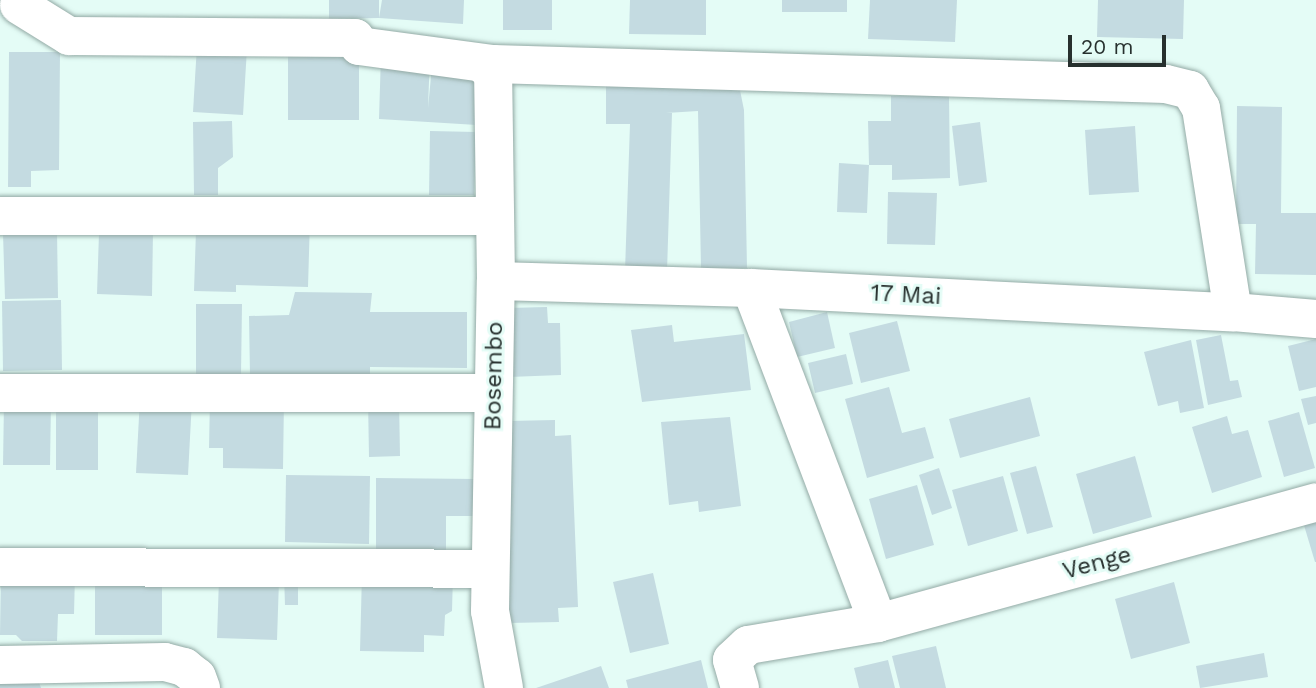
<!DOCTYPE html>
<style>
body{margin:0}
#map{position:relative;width:1316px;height:688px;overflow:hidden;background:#e4fcf6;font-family:"Work Sans",sans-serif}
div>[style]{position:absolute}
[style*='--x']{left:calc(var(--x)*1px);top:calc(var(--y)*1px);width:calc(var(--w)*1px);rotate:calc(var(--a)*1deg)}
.building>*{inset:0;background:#c4dbe1}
.roads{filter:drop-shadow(0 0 2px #93aaa5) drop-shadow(0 0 2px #93aaa5)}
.street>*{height:38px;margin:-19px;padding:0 19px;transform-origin:19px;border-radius:19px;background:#fff}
span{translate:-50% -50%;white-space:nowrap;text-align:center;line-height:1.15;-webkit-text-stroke:6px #e4fcf6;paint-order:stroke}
.street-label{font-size:24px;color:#27302e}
.scale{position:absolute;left:1068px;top:35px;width:98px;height:32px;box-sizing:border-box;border:4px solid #27302e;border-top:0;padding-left:9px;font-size:21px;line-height:24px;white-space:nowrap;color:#27302e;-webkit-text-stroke:5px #e4fcf6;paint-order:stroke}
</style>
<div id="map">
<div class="building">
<i style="clip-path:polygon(329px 0,379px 0,379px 18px,382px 0,464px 0,463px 24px,379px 18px,329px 19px)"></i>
<i style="clip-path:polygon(503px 0,552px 0,552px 30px,503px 30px)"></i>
<i style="clip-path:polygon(630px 0,706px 0,706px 35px,629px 34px)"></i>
<i style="clip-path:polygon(782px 0,847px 0,847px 12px,782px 12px)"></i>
<i style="clip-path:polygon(870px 0,957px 0,955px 42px,868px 39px)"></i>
<i style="clip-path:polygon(1098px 0,1184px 0,1183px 39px,1097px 37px)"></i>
<i style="clip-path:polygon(197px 45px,247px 48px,243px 115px,193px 112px)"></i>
<i style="clip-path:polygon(288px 46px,359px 46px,359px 120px,288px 120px)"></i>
<i style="clip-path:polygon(9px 52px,60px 52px,59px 170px,31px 171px,31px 187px,8px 187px)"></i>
<i style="clip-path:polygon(381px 54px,430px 55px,428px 108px,432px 66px,479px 67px,477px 125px,379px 119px)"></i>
<i style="clip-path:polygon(738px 80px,744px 110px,747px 268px,701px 269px,698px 111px,666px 113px,672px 113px,667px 272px,625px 271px,630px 124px,606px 124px,606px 86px)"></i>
<i style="clip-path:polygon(949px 95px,950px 178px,892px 180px,892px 165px,869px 165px,867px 213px,837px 212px,839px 163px,869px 165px,868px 121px,891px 121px,891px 96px)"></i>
<i style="clip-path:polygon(1237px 106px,1282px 107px,1281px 213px,1316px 213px,1316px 275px,1255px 274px,1256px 224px,1236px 224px)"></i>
<i style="clip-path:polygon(232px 121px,233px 157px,218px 168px,218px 195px,194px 195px,193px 122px)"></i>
<i style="clip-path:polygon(980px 122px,987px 182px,959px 186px,952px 126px)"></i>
<i style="clip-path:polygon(1135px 126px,1139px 192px,1089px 195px,1085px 130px)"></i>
<i style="clip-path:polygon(430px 131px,476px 132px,474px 195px,429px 195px)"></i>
<i style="clip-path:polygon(888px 192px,937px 193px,935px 245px,887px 244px)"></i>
<i style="clip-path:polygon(310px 219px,308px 287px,236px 285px,236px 292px,194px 291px,196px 230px)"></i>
<i style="clip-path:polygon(57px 231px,58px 298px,5px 299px,3px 233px)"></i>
<i style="clip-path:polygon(153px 231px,152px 296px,97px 294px,99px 233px)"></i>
<i style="clip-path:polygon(295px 292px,372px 293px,370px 312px,467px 312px,467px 368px,370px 367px,370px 377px,250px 376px,249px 316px,289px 315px)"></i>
<i style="clip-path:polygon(61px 300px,62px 370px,3px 371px,2px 301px)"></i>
<i style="clip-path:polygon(196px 304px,242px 304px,241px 375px,196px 374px)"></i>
<i style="clip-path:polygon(547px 307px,548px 323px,560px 323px,561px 375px,509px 377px,507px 308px)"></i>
<i style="clip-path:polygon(827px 312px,835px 348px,797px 357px,789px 322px)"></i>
<i style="clip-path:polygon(897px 321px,910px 371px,861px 383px,849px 333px)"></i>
<i style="clip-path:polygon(672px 325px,674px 342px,744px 334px,751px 390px,642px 402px,631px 330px)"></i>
<i style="clip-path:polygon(1221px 335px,1230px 381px,1238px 380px,1242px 397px,1208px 405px,1196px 340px)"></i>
<i style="clip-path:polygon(1316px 339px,1316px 387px,1299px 391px,1288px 346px)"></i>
<i style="clip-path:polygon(1191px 340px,1204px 408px,1180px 413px,1178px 401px,1158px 406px,1144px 352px)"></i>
<i style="clip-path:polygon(846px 354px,853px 384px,815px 393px,808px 363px)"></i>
<i style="clip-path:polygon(889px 387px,902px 433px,925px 427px,934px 458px,867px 478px,845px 399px)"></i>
<i style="clip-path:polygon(1316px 396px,1316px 423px,1308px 425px,1301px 399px)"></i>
<i style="clip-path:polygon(210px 397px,284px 399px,283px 469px,223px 468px,223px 448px,209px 448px)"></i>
<i style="clip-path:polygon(1030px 397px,1040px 436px,960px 458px,949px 419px)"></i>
<i style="clip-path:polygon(140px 398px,192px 400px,188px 475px,136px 473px)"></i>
<i style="clip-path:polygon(368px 399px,399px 399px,400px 456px,369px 457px)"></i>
<i style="clip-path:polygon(98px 400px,98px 470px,56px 470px,56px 401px)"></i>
<i style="clip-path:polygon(4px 401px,51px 402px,50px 465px,3px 465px)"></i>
<i style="clip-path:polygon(1299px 412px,1315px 468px,1284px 477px,1268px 421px)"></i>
<i style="clip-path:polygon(1227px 416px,1232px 434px,1248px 430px,1262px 477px,1212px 493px,1192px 427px)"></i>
<i style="clip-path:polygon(730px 417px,741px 506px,699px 512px,698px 501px,669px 505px,661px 422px)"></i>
<i style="clip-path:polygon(555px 420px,555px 436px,571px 435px,578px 607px,558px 608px,559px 622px,506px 623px,502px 421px)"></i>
<i style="clip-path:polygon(1135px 456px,1152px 517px,1093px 534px,1076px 474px)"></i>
<i style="clip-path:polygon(1036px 466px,1053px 527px,1027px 534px,1010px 473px)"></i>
<i style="clip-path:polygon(939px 468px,952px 508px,932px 515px,919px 475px)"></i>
<i style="clip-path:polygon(286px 475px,370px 476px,369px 544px,285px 542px)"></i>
<i style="clip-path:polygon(1003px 476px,1018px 531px,968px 546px,952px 490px)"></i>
<i style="clip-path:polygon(376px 478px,477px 479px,477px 516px,446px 516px,446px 552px,376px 551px)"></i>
<i style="clip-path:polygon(917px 485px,934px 545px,886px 559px,869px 499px)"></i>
<i style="clip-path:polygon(1316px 518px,1316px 562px,1315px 562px,1303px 522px)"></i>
<i style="clip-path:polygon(1px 572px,75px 574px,74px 614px,58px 614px,57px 641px,22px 641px,16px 635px,0 635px)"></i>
<i style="clip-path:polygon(362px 573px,453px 574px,452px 611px,445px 615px,444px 636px,424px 635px,424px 652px,360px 651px)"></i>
<i style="clip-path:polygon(653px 573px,669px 644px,630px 653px,613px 582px)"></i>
<i style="clip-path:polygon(284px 575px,298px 575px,298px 605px,285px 605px)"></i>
<i style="clip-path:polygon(162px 576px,162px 635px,95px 635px,95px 577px)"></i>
<i style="clip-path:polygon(219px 578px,279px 580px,277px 640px,217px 638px)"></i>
<i style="clip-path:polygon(1174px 582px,1190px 643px,1131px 659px,1115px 599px)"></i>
<i style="clip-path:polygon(936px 646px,946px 688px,900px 688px,892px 656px)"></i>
<i style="clip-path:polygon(1264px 653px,1268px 677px,1200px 688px,1196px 666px)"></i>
<i style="clip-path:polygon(701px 660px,708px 688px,628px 688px,626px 680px)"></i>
<i style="clip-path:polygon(888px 660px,895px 688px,859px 688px,854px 668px)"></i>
<i style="clip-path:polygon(601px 666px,609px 688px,536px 688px)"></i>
<i style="clip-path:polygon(35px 670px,41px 688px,0 688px,0 680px)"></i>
</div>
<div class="roads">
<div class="street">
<i style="--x:19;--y:5;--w:59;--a:31.8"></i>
<i style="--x:69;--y:36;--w:286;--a:0.4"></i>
<i style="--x:355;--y:38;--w:9;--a:63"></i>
<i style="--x:359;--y:46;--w:135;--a:7.7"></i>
<i style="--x:0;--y:216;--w:495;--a:0"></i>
<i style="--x:496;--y:281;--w:255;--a:1.6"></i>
<i style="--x:751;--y:288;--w:483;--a:2.9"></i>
<i style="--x:1233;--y:312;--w:83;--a:4.8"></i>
<i style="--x:751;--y:288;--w:358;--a:69.2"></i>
<i style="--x:0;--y:393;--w:493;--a:0"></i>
<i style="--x:0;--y:567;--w:490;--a:0.2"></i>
<i style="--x:0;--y:665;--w:165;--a:-1"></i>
<i style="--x:165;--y:662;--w:20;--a:15"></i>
<i style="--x:184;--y:667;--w:16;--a:38"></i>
<i style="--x:197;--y:677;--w:12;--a:70"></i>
<i style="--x:504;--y:688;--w:78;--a:-100.3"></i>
<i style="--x:490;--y:611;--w:330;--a:-89"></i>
<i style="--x:496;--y:281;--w:211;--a:-90.8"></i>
<i style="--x:493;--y:70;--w:6;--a:-162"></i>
<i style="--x:487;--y:68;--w:7;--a:-34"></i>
<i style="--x:493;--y:64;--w:673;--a:1.7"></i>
<i style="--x:1166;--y:84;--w:25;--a:14"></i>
<i style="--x:1190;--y:90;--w:21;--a:59"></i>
<i style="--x:1201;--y:108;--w:206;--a:81.1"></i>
<i style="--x:740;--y:688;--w:29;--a:-106"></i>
<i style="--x:732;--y:660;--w:22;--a:-43"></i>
<i style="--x:748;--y:645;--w:132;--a:-9.6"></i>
<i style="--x:878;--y:623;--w:454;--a:-15.4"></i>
</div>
</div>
<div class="street-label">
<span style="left:906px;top:295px;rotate:3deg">17 Mai</span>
<span style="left:494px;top:376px;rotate:-89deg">Bosembo</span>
<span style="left:1097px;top:563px;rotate:-15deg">Venge</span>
</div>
<div class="scale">20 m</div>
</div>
